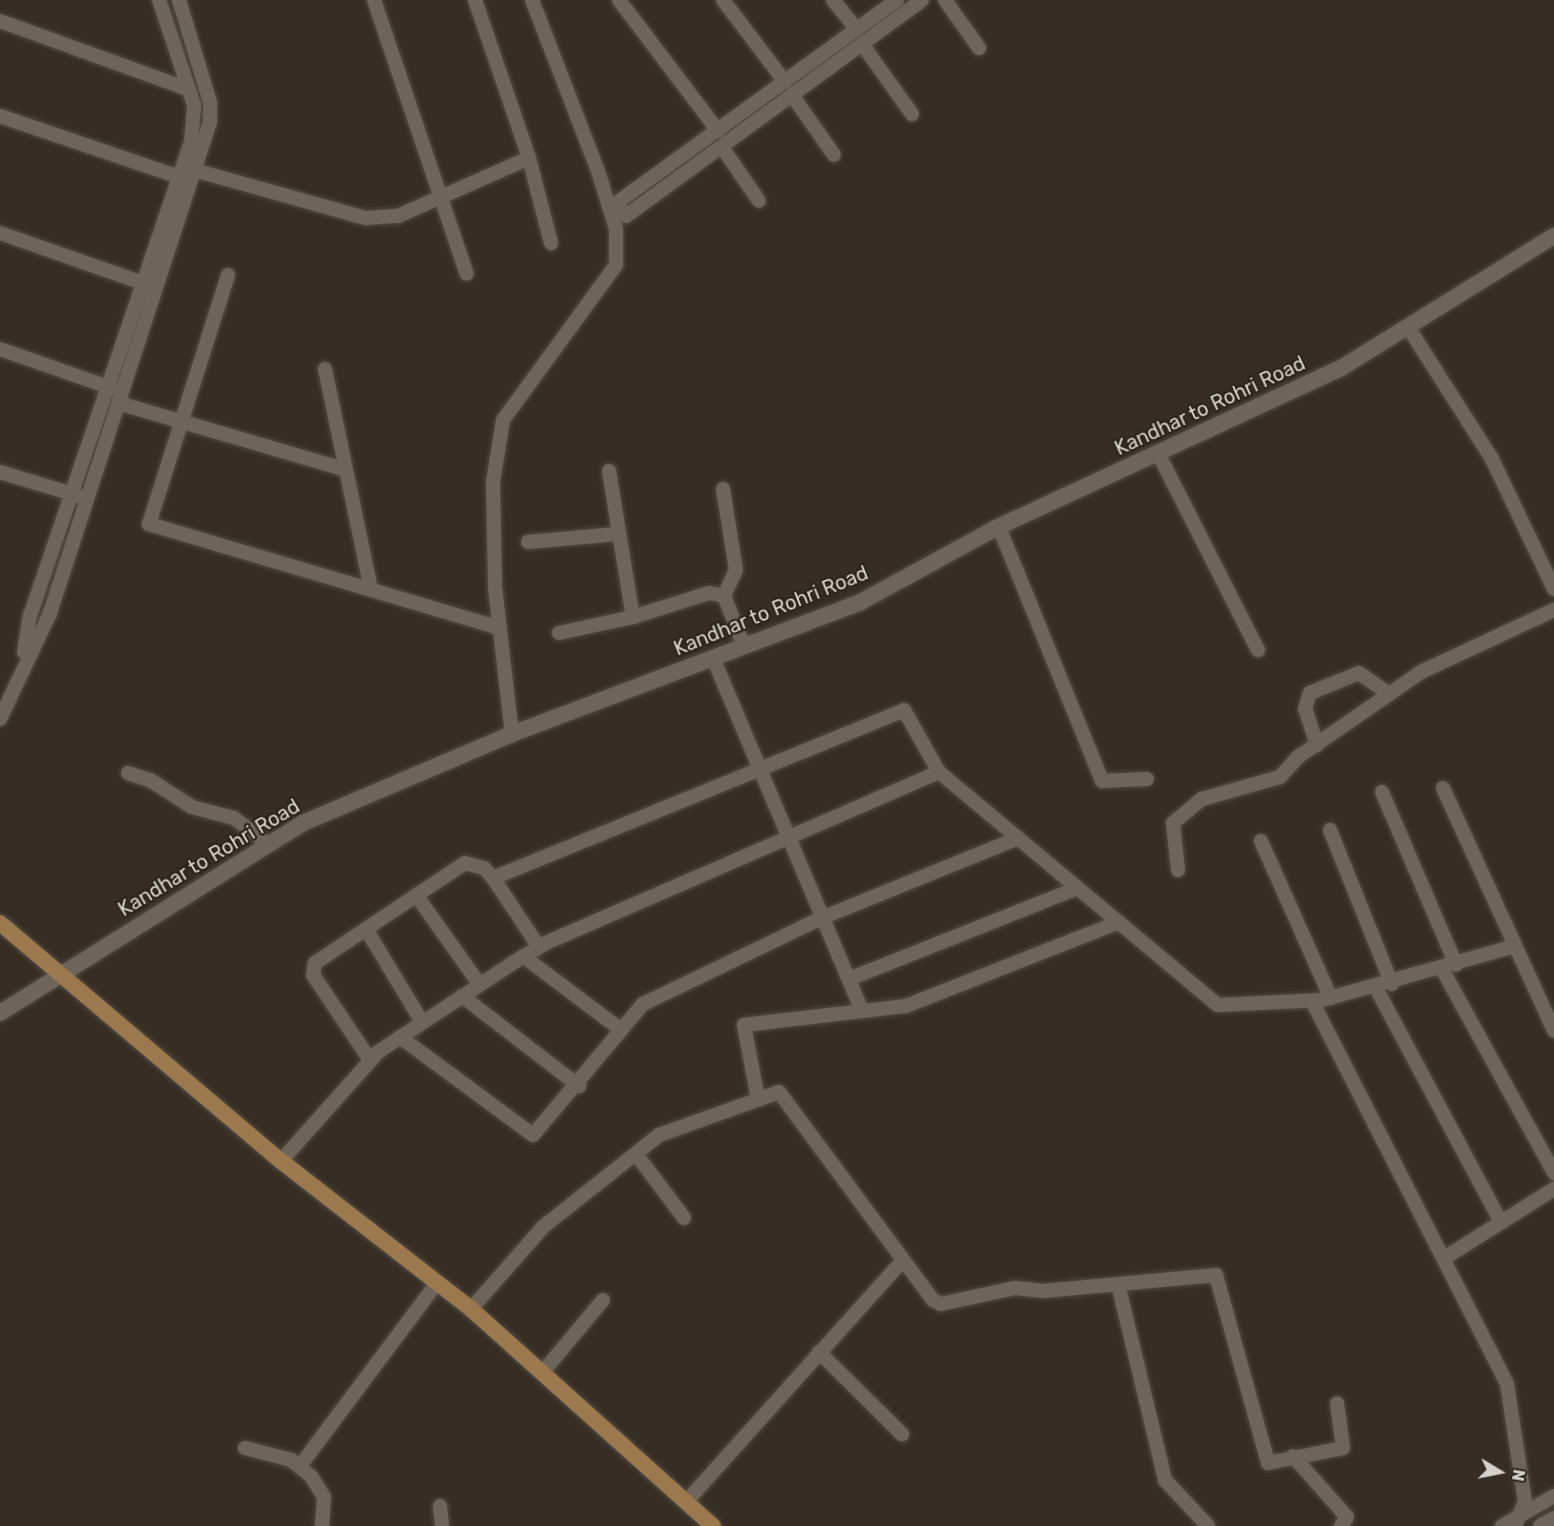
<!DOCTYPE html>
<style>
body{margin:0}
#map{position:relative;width:1554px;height:1526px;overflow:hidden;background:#372d23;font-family:Rubik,sans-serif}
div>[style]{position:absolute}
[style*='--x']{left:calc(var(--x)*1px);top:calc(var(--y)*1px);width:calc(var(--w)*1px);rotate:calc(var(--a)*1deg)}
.roads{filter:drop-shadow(0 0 2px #524b41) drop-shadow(0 0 2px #524b41)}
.minor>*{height:14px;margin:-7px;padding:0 7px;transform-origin:7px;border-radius:7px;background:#6f6459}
.tertiary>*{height:16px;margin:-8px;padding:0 8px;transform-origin:8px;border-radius:8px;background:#6f6459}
.primary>*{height:16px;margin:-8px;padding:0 8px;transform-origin:8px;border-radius:8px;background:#9b784e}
span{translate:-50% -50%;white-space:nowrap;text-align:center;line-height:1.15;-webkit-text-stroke:4.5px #2d2419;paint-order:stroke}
.street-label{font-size:20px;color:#d8d2cb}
.north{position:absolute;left:1470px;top:1442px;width:60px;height:60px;-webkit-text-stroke:4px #2d2419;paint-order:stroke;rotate:100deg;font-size:16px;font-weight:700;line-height:24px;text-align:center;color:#d8d2cb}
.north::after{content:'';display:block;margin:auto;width:21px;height:27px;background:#d8d2cb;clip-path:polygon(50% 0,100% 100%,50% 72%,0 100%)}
</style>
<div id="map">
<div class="roads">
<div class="minor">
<i style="--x:374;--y:0;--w:289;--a:71.3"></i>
<i style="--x:475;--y:0;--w:167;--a:71.1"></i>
<i style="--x:529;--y:158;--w:88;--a:75.5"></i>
<i style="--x:619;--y:0;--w:164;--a:52.9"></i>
<i style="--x:723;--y:0;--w:103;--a:52.9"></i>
<i style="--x:833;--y:0;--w:38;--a:51"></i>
<i style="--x:897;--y:0;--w:346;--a:144.1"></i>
<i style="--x:617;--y:203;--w:16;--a:55"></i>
<i style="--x:626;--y:216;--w:366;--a:-36.1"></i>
<i style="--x:945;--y:0;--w:59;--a:54.7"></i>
<i style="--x:0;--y:21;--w:200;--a:19.9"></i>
<i style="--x:862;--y:44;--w:86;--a:54.5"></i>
<i style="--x:792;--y:95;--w:73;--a:55"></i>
<i style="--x:0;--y:116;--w:189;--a:18.8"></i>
<i style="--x:722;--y:147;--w:65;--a:55.6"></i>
<i style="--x:194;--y:170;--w:179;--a:15.6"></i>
<i style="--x:366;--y:218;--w:32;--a:-4"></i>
<i style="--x:398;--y:216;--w:143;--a:-23.9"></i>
<i style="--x:0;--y:233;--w:160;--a:19.3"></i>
<i style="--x:228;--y:275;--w:261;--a:107.6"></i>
<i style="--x:149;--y:524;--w:366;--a:16.5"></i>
<i style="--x:1408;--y:327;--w:156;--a:57.5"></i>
<i style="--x:1492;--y:459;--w:144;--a:64.5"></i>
<i style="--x:0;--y:349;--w:124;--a:19.3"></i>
<i style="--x:325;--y:369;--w:225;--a:78.2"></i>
<i style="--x:118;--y:403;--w:235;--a:16.3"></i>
<i style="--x:1158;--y:453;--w:221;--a:63.1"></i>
<i style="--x:609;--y:471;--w:148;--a:80.7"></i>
<i style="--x:633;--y:617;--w:80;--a:-17.5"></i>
<i style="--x:709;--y:593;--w:15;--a:11"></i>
<i style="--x:724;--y:596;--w:54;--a:68.2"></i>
<i style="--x:0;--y:472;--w:83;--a:16.9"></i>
<i style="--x:723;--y:489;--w:82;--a:80.9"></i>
<i style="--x:736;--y:570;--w:29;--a:115"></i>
<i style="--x:999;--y:527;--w:274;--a:67.9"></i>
<i style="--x:1102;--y:781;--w:45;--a:-2.5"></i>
<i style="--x:528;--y:542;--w:89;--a:-5.1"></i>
<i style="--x:559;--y:633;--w:76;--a:-12.2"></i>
<i style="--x:24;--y:652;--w:36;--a:-81"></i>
<i style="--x:30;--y:616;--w:501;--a:-71.24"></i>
<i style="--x:191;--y:142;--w:37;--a:-85"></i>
<i style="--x:194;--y:105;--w:111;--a:-108.4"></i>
<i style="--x:713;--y:658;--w:381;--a:67.1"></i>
<i style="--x:0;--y:719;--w:117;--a:-64.7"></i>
<i style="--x:50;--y:613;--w:516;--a:-71.95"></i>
<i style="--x:210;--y:122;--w:20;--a:-90"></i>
<i style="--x:210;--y:102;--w:107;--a:-106.9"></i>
<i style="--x:512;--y:734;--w:148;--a:-96.6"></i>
<i style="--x:495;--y:587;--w:105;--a:-91.1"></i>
<i style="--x:493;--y:482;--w:63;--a:-80.8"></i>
<i style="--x:503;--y:420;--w:192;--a:-53.9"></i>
<i style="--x:616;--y:265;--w:36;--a:-90"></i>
<i style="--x:616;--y:229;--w:61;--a:-107.2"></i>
<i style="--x:598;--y:171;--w:183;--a:-111.1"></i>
<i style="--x:1317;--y:745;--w:38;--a:-108"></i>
<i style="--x:1305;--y:709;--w:17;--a:-73"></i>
<i style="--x:1310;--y:693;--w:53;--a:-22.2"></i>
<i style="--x:1359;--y:673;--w:37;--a:35"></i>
<i style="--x:128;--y:773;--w:23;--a:18"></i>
<i style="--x:150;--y:780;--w:50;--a:32.7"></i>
<i style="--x:192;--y:807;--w:43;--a:14.7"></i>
<i style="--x:234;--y:818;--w:43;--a:37.4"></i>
<i style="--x:1443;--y:788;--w:267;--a:65.4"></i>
<i style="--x:1382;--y:792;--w:188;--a:66.8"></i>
<i style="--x:1330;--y:830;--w:166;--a:68.1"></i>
<i style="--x:1261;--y:841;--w:172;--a:66"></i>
<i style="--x:1178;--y:870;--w:47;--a:-96.1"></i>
<i style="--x:1173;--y:823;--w:38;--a:-40"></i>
<i style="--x:1202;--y:799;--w:81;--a:-15.8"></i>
<i style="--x:1280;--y:777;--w:27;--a:-48"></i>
<i style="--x:1298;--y:757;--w:150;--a:-34.6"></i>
<i style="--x:1421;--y:672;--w:147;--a:-25"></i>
<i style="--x:493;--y:878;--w:444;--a:-22.2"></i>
<i style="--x:904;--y:710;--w:71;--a:60.6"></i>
<i style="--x:939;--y:772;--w:363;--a:39.9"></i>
<i style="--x:1218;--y:1005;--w:104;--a:-2.8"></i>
<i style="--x:1322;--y:1000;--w:197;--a:-15.6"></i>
<i style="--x:416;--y:895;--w:110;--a:54.6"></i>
<i style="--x:366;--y:929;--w:109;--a:58.9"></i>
<i style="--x:523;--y:956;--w:121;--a:37"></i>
<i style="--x:1442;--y:969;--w:233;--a:61.2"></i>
<i style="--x:849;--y:979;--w:246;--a:-21.7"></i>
<i style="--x:1376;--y:988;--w:265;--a:61.9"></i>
<i style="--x:462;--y:996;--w:148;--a:37.6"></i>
<i style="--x:1312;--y:1001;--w:430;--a:63"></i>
<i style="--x:1507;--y:1384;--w:118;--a:81.3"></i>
<i style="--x:1525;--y:1501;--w:27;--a:112"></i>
<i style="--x:400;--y:1037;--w:165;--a:36.4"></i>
<i style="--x:533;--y:1135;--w:171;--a:-50"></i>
<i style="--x:643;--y:1004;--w:201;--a:-25.7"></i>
<i style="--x:824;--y:917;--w:210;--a:-22.1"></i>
<i style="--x:370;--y:1060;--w:102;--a:-123.8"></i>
<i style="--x:313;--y:975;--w:12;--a:-81"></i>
<i style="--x:315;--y:963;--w:180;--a:-33.7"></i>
<i style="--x:465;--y:863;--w:20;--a:15"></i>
<i style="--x:484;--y:868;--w:13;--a:48"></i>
<i style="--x:493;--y:878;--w:83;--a:56.3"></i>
<i style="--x:758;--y:1099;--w:75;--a:-100.7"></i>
<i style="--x:744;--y:1025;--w:163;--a:-6.7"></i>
<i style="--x:906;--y:1006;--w:229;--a:-21.5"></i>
<i style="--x:636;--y:1154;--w:80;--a:53.1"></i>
<i style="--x:281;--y:1161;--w:146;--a:-48.3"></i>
<i style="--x:378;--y:1052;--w:165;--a:-33.4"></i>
<i style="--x:516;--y:961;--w:37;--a:-31"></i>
<i style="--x:548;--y:942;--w:426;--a:-23.5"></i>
<i style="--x:1446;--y:1257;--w:128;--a:-32.2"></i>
<i style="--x:1118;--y:1284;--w:202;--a:76.5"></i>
<i style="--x:1165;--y:1480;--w:63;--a:46.9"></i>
<i style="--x:471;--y:1309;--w:109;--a:-48.7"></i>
<i style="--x:543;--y:1227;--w:148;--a:-38.4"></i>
<i style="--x:659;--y:1135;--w:127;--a:-19.7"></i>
<i style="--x:779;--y:1092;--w:259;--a:53.5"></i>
<i style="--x:933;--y:1300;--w:9;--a:27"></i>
<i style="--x:941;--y:1304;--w:76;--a:-12.2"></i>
<i style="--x:1015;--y:1288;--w:28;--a:6"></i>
<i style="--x:1043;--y:1291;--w:174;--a:-5.3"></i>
<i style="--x:1216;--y:1275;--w:195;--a:74.5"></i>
<i style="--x:1268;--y:1463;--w:76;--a:-11.3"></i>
<i style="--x:1343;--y:1448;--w:45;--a:-97.6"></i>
<i style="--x:819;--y:1352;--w:117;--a:44.7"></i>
<i style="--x:542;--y:1373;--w:95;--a:-50.1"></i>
<i style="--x:245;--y:1448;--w:48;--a:14.6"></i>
<i style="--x:291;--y:1460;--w:26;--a:39"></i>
<i style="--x:311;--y:1476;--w:25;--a:58"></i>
<i style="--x:324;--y:1497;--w:29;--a:94"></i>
<i style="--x:1293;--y:1456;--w:81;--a:48.5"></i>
<i style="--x:1347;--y:1517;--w:11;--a:124"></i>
<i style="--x:300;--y:1466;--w:229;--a:-53.2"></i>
<i style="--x:686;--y:1502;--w:325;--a:-48.1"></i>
<i style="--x:440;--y:1506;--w:20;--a:84"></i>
<i style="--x:1502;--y:1526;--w:60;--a:-30"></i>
<i style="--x:1540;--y:1526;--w:16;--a:-30"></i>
</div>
<div class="tertiary">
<i style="--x:0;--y:1013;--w:358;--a:-32.1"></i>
<i style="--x:303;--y:823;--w:227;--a:-23.1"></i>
<i style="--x:512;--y:734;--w:371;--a:-20.7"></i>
<i style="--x:859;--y:603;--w:154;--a:-28.7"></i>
<i style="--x:994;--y:529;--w:383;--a:-24.9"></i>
<i style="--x:1341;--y:368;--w:251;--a:-31.8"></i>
</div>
<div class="primary">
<i style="--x:0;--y:923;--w:368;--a:40.3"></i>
<i style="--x:281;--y:1161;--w:241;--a:37.9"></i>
<i style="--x:471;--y:1309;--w:325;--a:41.9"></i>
</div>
</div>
<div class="street-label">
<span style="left:1210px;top:406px;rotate:-25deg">Kandhar to Rohri Road</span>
<span style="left:771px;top:611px;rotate:-22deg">Kandhar to Rohri Road</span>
<span style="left:209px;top:858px;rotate:-31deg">Kandhar to Rohri Road</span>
</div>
<div class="north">N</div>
</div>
